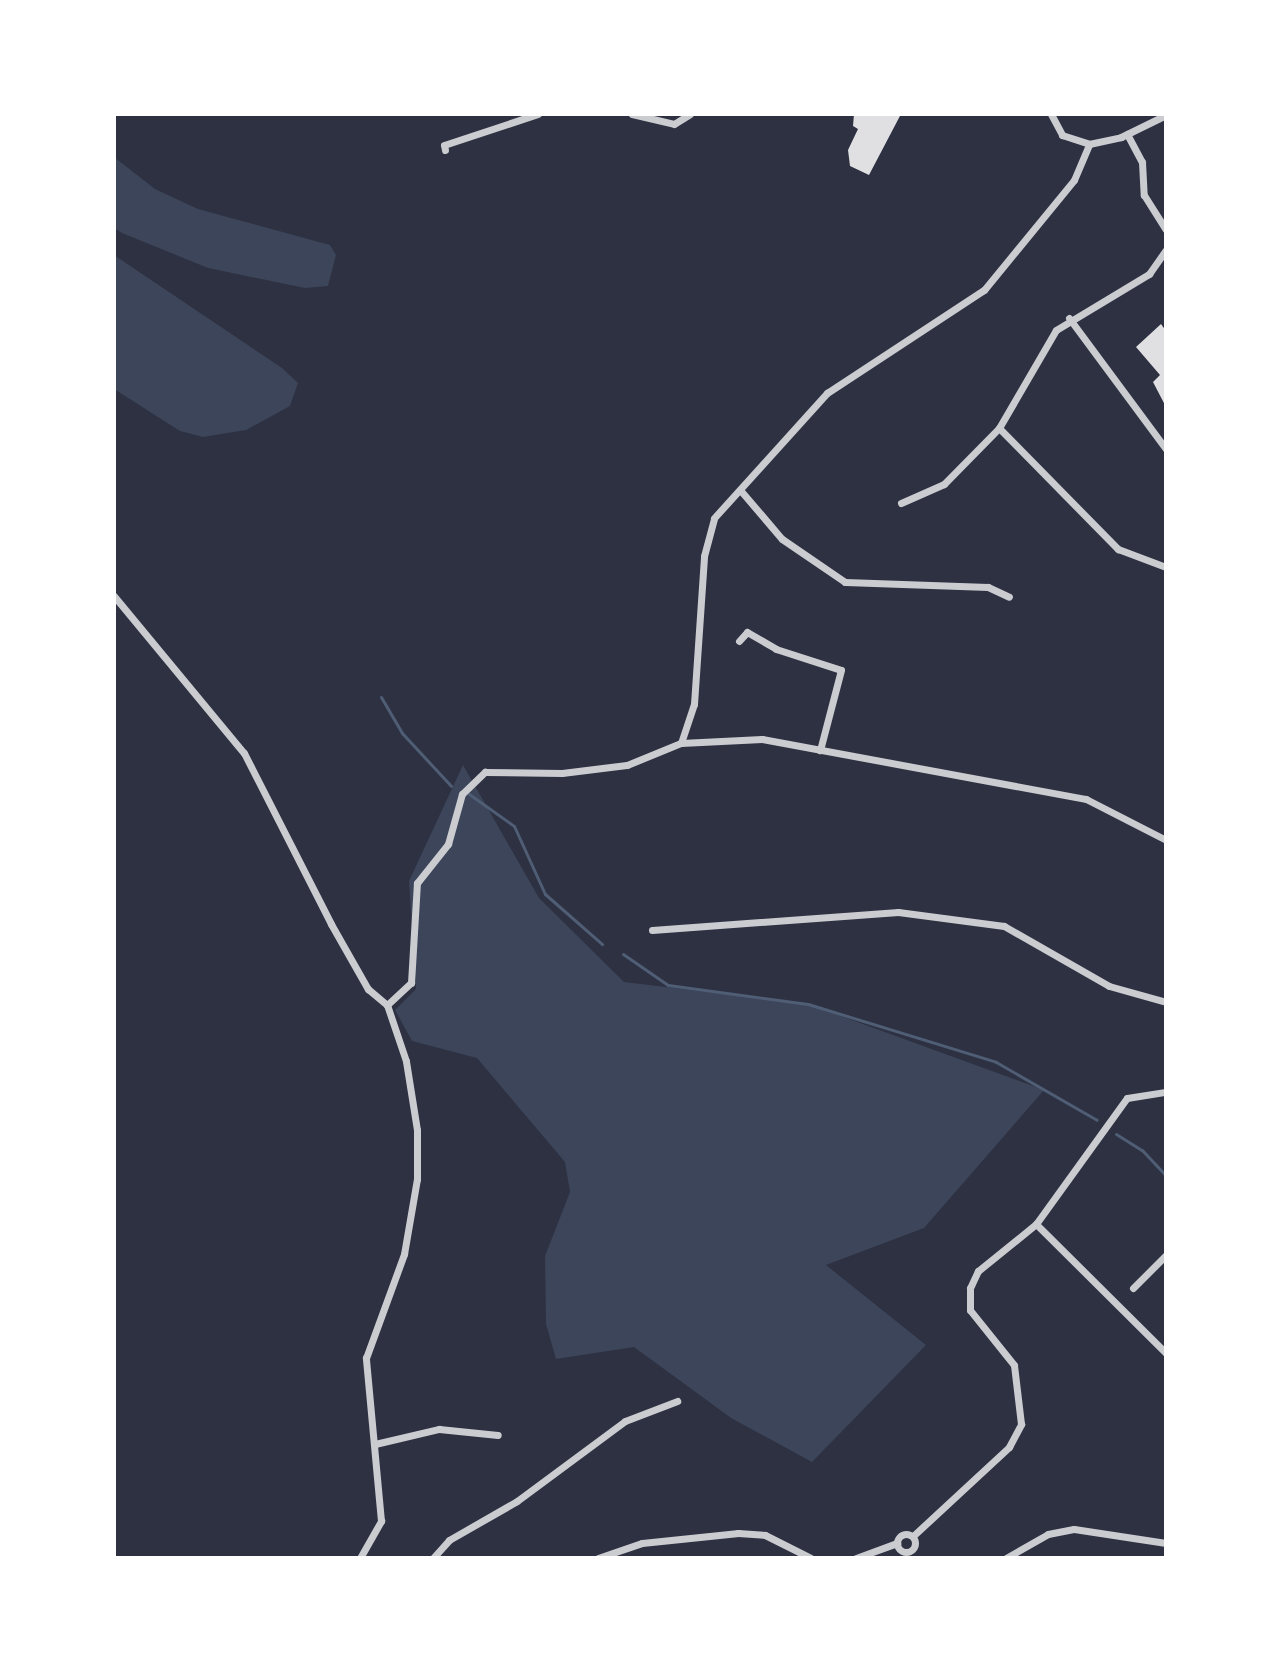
<!DOCTYPE html>
<style>
body{margin:0}
#map{position:relative;width:1280px;height:1672px;overflow:hidden;background:#2d3142;font-family:"PT Sans Narrow",sans-serif}
div>[style]{position:absolute}
[style*='--x']{left:calc(var(--x)*1px);top:calc(var(--y)*1px);width:calc(var(--w)*1px);rotate:calc(var(--a)*1deg)}
.green>*{inset:0;background:#3c4559}
.stream>*{height:3px;margin:-1.5px;padding:0 1.5px;transform-origin:1.5px;border-radius:1.5px;background:#4f5d75}
.building>*{inset:0;background:#e0e0e3}
.minor>*{height:7px;margin:-3.5px;padding:0 3.5px;transform-origin:3.5px;border-radius:3.5px;background:#caccd0}
.minor>.ring{margin:-3.5px;padding:0;box-sizing:content-box;background:none;border:7px solid #caccd0;border-radius:50%}
span{translate:-50% -50%;white-space:nowrap;text-align:center;line-height:1.15;-webkit-text-stroke:6px #fff;paint-order:stroke}
.frame{position:absolute;inset:0;border:116px solid #fff;pointer-events:none}
</style>
<div id="map">
<div class="green">
<i style="clip-path:polygon(114px 157px,155px 189px,198px 209px,330px 245px,336px 255px,328px 286px,305px 288px,208px 268px,122px 233px,114px 228px)"></i>
<i style="clip-path:polygon(114px 255px,282px 368px,298px 383px,290px 406px,246px 430px,203px 437px,180px 431px,114px 389px)"></i>
<i style="clip-path:polygon(463px 765px,539px 898px,624px 982px,808px 1004px,1044px 1090px,924px 1228px,826px 1265px,926px 1345px,812px 1462px,731px 1418px,634px 1347px,556px 1359px,546px 1324px,545px 1256px,570px 1192px,565px 1162px,477px 1058px,412px 1041px,395px 1010px,416px 989px,409px 881px)"></i>
</div>
<div class="stream">
<i style="--x:381;--y:697;--w:42;--a:59.7"></i>
<i style="--x:402;--y:733;--w:72;--a:47.2"></i>
<i style="--x:469;--y:794;--w:55;--a:35.4"></i>
<i style="--x:514;--y:826;--w:75;--a:65.5"></i>
<i style="--x:545;--y:894;--w:76;--a:41.3"></i>
<i style="--x:623;--y:954;--w:55;--a:34.6"></i>
<i style="--x:668;--y:985;--w:141;--a:7.7"></i>
<i style="--x:808;--y:1004;--w:197;--a:17.1"></i>
<i style="--x:996;--y:1062;--w:116;--a:29.9"></i>
<i style="--x:1116;--y:1134;--w:31;--a:32"></i>
<i style="--x:1142;--y:1150;--w:35;--a:47"></i>
</div>
<div class="building">
<i style="clip-path:polygon(854px 114px,901px 114px,869px 175px,850px 166px,848px 150px,858px 129px,853px 126px)"></i>
<i style="clip-path:polygon(1161px 324px,1166px 331px,1166px 407px,1153px 382px,1160px 375px,1136px 347px)"></i>
</div>
<div class="minor">
<i style="--x:632;--y:114;--w:43;--a:13.4"></i>
<i style="--x:674;--y:124;--w:19;--a:-32"></i>
<i style="--x:1051;--y:114;--w:24;--a:62"></i>
<i style="--x:1062;--y:135;--w:28;--a:18"></i>
<i style="--x:1089;--y:144;--w:33;--a:-12"></i>
<i style="--x:1121;--y:137;--w:50;--a:-26.1"></i>
<i style="--x:1127;--y:134;--w:32;--a:62"></i>
<i style="--x:1142;--y:162;--w:33;--a:87"></i>
<i style="--x:1144;--y:195;--w:41;--a:57.8"></i>
<i style="--x:445;--y:150;--w:5;--a:-101"></i>
<i style="--x:444;--y:145;--w:99;--a:-18.3"></i>
<i style="--x:1069;--y:318;--w:163;--a:53.5"></i>
<i style="--x:999;--y:428;--w:170;--a:45.5"></i>
<i style="--x:1118;--y:549;--w:51;--a:20.6"></i>
<i style="--x:741;--y:491;--w:63;--a:49.5"></i>
<i style="--x:782;--y:539;--w:76;--a:34.3"></i>
<i style="--x:845;--y:582;--w:143;--a:2"></i>
<i style="--x:988;--y:587;--w:23;--a:25"></i>
<i style="--x:901;--y:503;--w:47;--a:-23.8"></i>
<i style="--x:944;--y:484;--w:78;--a:-45.5"></i>
<i style="--x:999;--y:428;--w:113;--a:-59.8"></i>
<i style="--x:1056;--y:330;--w:109;--a:-31.1"></i>
<i style="--x:1149;--y:274;--w:29;--a:-55"></i>
<i style="--x:114;--y:596;--w:204;--a:50.4"></i>
<i style="--x:244;--y:753;--w:192;--a:63"></i>
<i style="--x:331;--y:924;--w:75;--a:60.4"></i>
<i style="--x:368;--y:989;--w:25;--a:40"></i>
<i style="--x:739;--y:641;--w:12;--a:-48"></i>
<i style="--x:747;--y:632;--w:34;--a:30"></i>
<i style="--x:776;--y:649;--w:68;--a:17.9"></i>
<i style="--x:841;--y:670;--w:83;--a:104.7"></i>
<i style="--x:681;--y:743;--w:41;--a:-71.6"></i>
<i style="--x:694;--y:704;--w:148;--a:-86.1"></i>
<i style="--x:704;--y:556;--w:39;--a:-75"></i>
<i style="--x:714;--y:518;--w:169;--a:-47.9"></i>
<i style="--x:827;--y:393;--w:188;--a:-33.3"></i>
<i style="--x:984;--y:290;--w:142;--a:-50.7"></i>
<i style="--x:1074;--y:180;--w:39;--a:-67"></i>
<i style="--x:652;--y:930;--w:247;--a:-4.2"></i>
<i style="--x:898;--y:912;--w:107;--a:7.5"></i>
<i style="--x:1004;--y:926;--w:121;--a:29.7"></i>
<i style="--x:1109;--y:986;--w:59;--a:15.7"></i>
<i style="--x:387;--y:1005;--w:33;--a:-43"></i>
<i style="--x:411;--y:983;--w:100;--a:-86.6"></i>
<i style="--x:417;--y:883;--w:50;--a:-51.5"></i>
<i style="--x:448;--y:844;--w:52;--a:-74.4"></i>
<i style="--x:462;--y:794;--w:32;--a:-44"></i>
<i style="--x:485;--y:772;--w:77;--a:0.7"></i>
<i style="--x:562;--y:773;--w:65;--a:-7"></i>
<i style="--x:627;--y:765;--w:58;--a:-22.2"></i>
<i style="--x:681;--y:743;--w:81;--a:-2.8"></i>
<i style="--x:762;--y:739;--w:330;--a:10.5"></i>
<i style="--x:1086;--y:799;--w:90;--a:27.1"></i>
<i style="--x:1036;--y:1224;--w:183;--a:44.8"></i>
<i style="--x:1133;--y:1288;--w:47;--a:-45"></i>
<i style="--x:375;--y:1444;--w:66;--a:-13.2"></i>
<i style="--x:439;--y:1429;--w:59;--a:5.8"></i>
<i class="ring" style="left:897px;top:1534px;width:11px;height:11px"></i>
<i style="--x:913;--y:1536;--w:131;--a:-42.8"></i>
<i style="--x:1009;--y:1447;--w:26;--a:-62"></i>
<i style="--x:1021;--y:1424;--w:59;--a:-96.8"></i>
<i style="--x:1014;--y:1365;--w:70;--a:-128.7"></i>
<i style="--x:970;--y:1310;--w:22;--a:-90"></i>
<i style="--x:970;--y:1288;--w:19;--a:-65"></i>
<i style="--x:978;--y:1271;--w:75;--a:-39"></i>
<i style="--x:1036;--y:1224;--w:155;--a:-54.2"></i>
<i style="--x:1127;--y:1098;--w:39;--a:-9"></i>
<i style="--x:360;--y:1558;--w:43;--a:-60.4"></i>
<i style="--x:381;--y:1521;--w:164;--a:-95.3"></i>
<i style="--x:366;--y:1358;--w:111;--a:-69.9"></i>
<i style="--x:404;--y:1254;--w:76;--a:-80.2"></i>
<i style="--x:417;--y:1179;--w:49;--a:-90"></i>
<i style="--x:417;--y:1130;--w:70;--a:-99.1"></i>
<i style="--x:406;--y:1061;--w:59;--a:-108.7"></i>
<i style="--x:433;--y:1558;--w:24;--a:-48"></i>
<i style="--x:449;--y:1540;--w:78;--a:-29.8"></i>
<i style="--x:517;--y:1501;--w:134;--a:-36.5"></i>
<i style="--x:625;--y:1421;--w:56;--a:-21"></i>
<i style="--x:598;--y:1558;--w:46;--a:-18.8"></i>
<i style="--x:642;--y:1543;--w:97;--a:-5.9"></i>
<i style="--x:738;--y:1533;--w:27;--a:4"></i>
<i style="--x:765;--y:1535;--w:51;--a:26.6"></i>
<i style="--x:856;--y:1558;--w:44;--a:-20.1"></i>
<i style="--x:1006;--y:1558;--w:48;--a:-29.7"></i>
<i style="--x:1048;--y:1534;--w:26;--a:-11"></i>
<i style="--x:1074;--y:1529;--w:93;--a:8.7"></i>
</div>
<div class="frame"></div>
</div>
